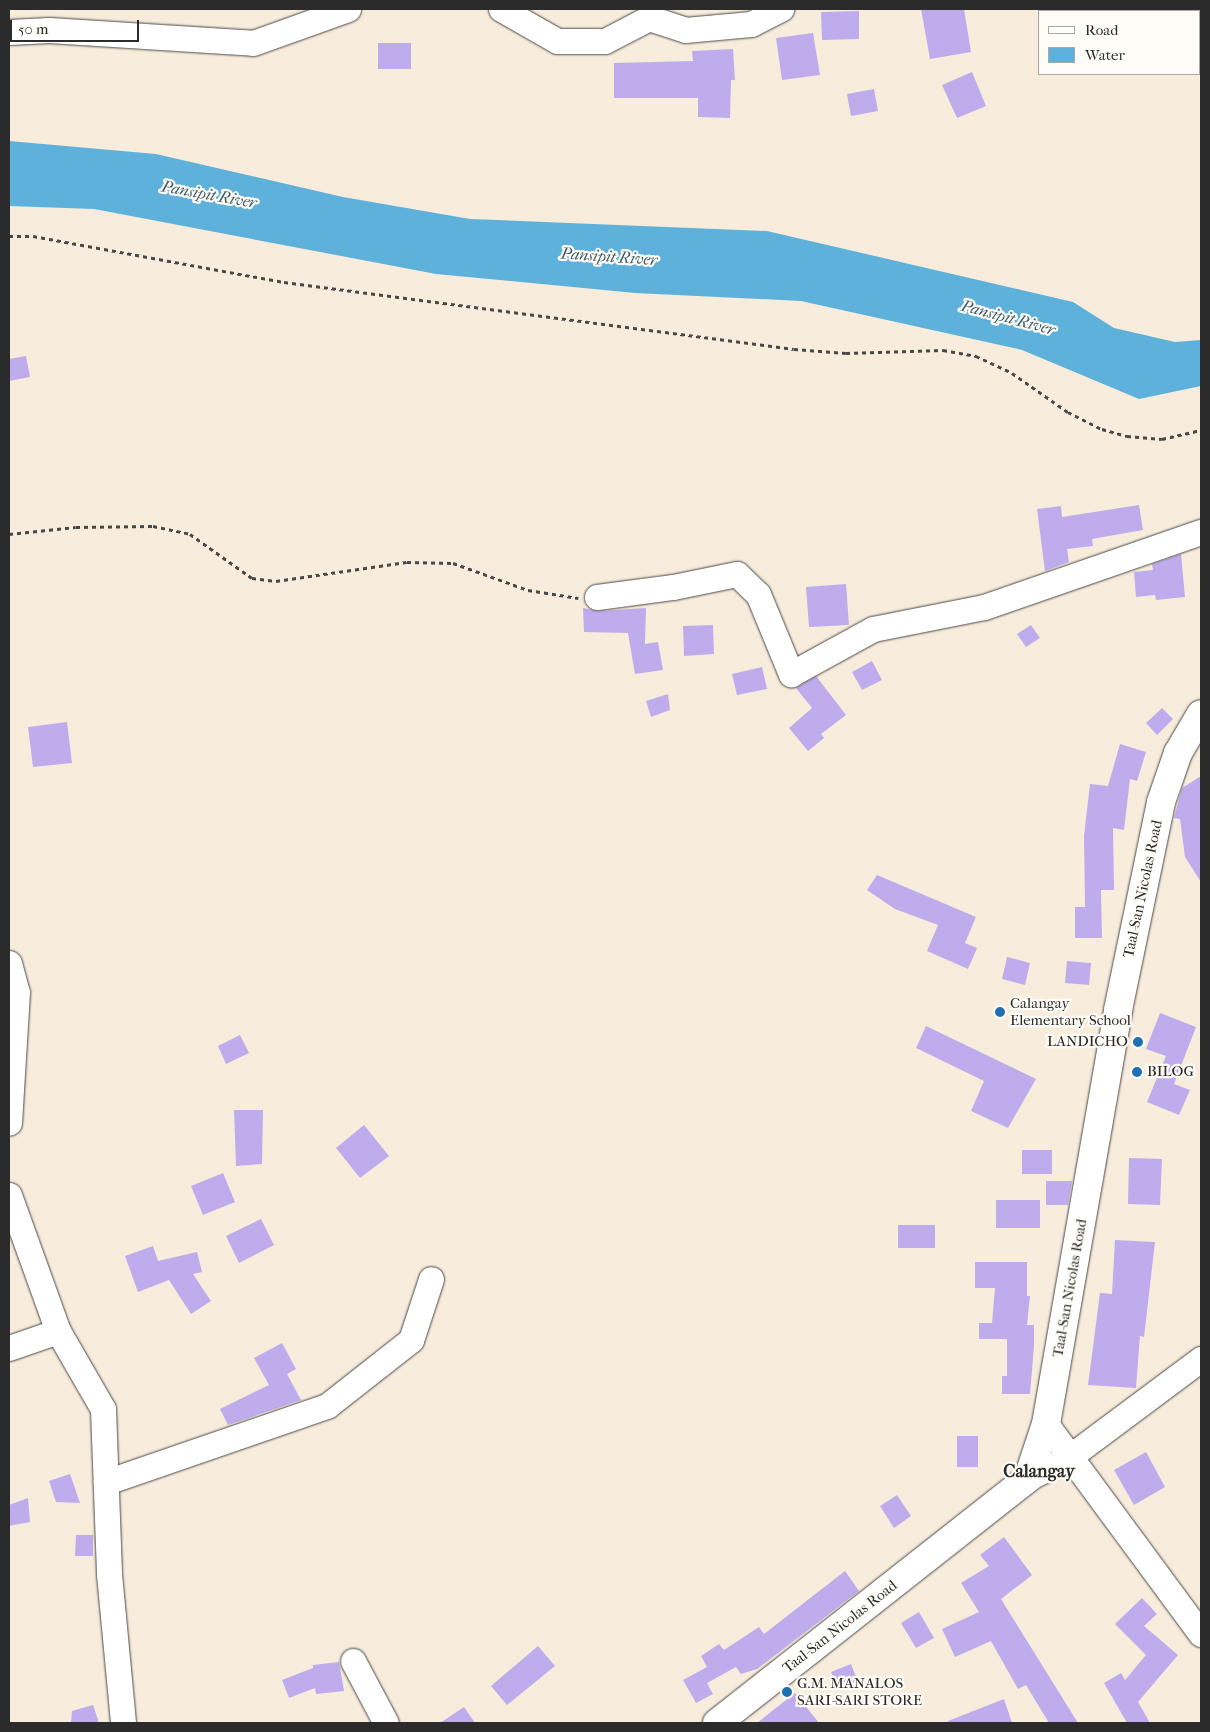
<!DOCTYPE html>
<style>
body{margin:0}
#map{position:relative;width:1210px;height:1732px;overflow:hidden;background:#f8eddc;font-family:"IM FELL French Canon",serif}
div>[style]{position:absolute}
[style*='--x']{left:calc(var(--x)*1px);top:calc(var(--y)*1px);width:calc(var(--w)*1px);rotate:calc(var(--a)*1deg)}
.water>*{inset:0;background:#5eb1da}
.building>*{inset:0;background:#bfaced}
.path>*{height:3px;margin-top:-1.5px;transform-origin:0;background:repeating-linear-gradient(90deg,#4a4846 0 4px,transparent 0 8px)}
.roads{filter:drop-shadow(0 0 1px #4a4846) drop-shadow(0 0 1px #4a4846)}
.minor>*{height:25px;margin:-12.5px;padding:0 12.5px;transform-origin:12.5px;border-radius:12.5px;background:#fff}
.major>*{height:28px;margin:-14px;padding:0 14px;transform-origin:14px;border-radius:14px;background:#fff}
.dots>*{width:14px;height:14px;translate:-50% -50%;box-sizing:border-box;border:2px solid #fdfcf7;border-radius:50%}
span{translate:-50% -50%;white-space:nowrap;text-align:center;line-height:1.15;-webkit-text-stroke:4.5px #fdfcf7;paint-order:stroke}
.street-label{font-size:15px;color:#2b2b2b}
.poi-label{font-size:15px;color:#2b2b2b}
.left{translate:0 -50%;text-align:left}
.right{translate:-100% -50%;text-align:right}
.water-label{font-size:16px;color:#3d5a68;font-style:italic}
.quarter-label{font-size:18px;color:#2b2b2b;font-weight:700}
.frame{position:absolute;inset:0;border:10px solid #2b2b2b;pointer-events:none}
.legend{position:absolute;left:1038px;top:10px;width:162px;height:65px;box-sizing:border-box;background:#fdfcf7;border:1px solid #a9a8a5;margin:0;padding:6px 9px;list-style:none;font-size:15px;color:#2b2b2b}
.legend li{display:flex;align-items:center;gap:10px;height:25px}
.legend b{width:25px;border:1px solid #a9a8a5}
.scale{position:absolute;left:10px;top:20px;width:129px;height:22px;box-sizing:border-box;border:2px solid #2b2b2b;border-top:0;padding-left:6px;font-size:15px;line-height:18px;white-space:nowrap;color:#2b2b2b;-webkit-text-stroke:4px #fdfcf7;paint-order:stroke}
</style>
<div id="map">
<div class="water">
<i style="clip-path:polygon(9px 141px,156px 154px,343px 197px,470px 219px,767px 231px,1073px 302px,1114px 328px,1175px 342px,1201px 340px,1201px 386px,1139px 399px,1022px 350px,801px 301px,635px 293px,436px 274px,94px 209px,9px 206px)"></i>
</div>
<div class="building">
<i style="clip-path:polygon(921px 9px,964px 9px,971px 52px,930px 59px)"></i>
<i style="clip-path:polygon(859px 11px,859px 39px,822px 40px,821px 12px)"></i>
<i style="clip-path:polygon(813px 33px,820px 75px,782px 80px,776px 38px)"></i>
<i style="clip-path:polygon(378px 43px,411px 43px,411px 69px,378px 69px)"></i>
<i style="clip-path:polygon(733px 49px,735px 80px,731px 80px,730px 118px,698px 117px,698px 98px,614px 98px,614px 63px,693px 61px,692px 51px)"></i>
<i style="clip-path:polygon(972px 72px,986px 106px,957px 118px,942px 85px)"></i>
<i style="clip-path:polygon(874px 89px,878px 111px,851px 116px,847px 94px)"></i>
<i style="clip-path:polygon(26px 356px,30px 377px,9px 381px,9px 359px)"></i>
<i style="clip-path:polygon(1139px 505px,1143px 530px,1092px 539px,1093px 546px,1067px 549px,1069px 562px,1045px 571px,1037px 509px,1061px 506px,1062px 517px)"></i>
<i style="clip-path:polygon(1181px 554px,1185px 597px,1156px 600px,1155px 595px,1136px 597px,1134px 572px,1153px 570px,1152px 564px)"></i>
<i style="clip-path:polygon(846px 584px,849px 625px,809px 627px,806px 587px)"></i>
<i style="clip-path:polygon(583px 608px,598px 611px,646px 608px,645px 644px,658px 642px,663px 670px,635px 674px,628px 633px,584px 632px)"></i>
<i style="clip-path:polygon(713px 625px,714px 654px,684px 656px,683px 626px)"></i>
<i style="clip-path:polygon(1031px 625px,1040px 638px,1026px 647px,1017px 634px)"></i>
<i style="clip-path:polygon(872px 661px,882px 680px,862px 690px,852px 672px)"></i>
<i style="clip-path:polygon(762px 667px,767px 689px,737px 695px,732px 674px)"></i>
<i style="clip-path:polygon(816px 676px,846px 715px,821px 734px,824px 738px,808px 751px,789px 728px,812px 708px,796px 688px)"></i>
<i style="clip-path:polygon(668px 694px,670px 710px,651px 717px,646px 701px)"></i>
<i style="clip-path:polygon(1162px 708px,1173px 719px,1157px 735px,1146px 723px)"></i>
<i style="clip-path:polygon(67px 722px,72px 763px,33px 767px,28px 727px)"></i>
<i style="clip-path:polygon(1120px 744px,1146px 752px,1137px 781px,1130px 779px,1124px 830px,1113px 828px,1114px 890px,1101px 890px,1102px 938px,1075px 938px,1075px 907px,1085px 907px,1084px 836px,1090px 784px,1108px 786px)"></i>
<i style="clip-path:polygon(1201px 776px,1201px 882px,1185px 857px,1180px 819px,1174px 818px,1182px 788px)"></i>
<i style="clip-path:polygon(877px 875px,976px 917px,965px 943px,977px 948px,968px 969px,927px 951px,938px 925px,895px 909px,867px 890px)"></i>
<i style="clip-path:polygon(1007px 957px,1030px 963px,1025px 985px,1002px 979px)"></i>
<i style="clip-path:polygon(1067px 961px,1091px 963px,1089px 985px,1065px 983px)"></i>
<i style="clip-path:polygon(1160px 1013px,1196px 1027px,1174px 1084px,1190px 1090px,1179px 1115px,1147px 1102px,1166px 1056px,1146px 1049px)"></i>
<i style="clip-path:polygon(926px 1026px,1036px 1079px,1008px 1128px,971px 1111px,984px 1081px,916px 1048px)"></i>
<i style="clip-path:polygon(240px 1035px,249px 1053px,226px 1064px,218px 1046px)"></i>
<i style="clip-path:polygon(234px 1110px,263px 1110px,262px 1164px,236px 1166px)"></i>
<i style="clip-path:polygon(364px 1125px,389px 1156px,360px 1178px,336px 1148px)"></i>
<i style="clip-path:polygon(1022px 1150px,1052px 1150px,1052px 1174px,1022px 1174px)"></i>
<i style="clip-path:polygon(1129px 1158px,1162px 1159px,1160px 1205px,1128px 1204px)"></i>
<i style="clip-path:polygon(223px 1173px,235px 1202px,203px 1215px,191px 1186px)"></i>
<i style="clip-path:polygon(1046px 1181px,1072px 1181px,1068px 1205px,1046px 1205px)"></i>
<i style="clip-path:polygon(996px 1200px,1040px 1200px,1040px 1228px,996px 1228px)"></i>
<i style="clip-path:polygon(261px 1219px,274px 1245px,239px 1263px,226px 1236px)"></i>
<i style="clip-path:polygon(898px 1225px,935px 1225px,935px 1248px,898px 1248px)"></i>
<i style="clip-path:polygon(1115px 1240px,1155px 1242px,1144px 1337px,1140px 1336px,1136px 1388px,1088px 1385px,1100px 1293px,1112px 1294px)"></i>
<i style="clip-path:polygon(153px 1246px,158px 1261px,197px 1252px,202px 1272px,193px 1274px,211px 1301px,191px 1314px,169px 1280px,138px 1292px,125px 1256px)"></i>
<i style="clip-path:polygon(975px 1262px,1027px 1262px,1027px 1296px,1030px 1296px,1027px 1325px,1034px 1325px,1034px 1346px,1030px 1394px,1002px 1394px,1002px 1376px,1007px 1376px,1007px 1339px,979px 1339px,979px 1323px,992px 1323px,995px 1288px,975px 1288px)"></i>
<i style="clip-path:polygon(282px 1343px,296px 1369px,287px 1374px,301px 1400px,228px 1425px,220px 1409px,269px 1385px,254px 1358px)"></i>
<i style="clip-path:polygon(957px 1436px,978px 1436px,978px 1467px,957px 1467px)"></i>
<i style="clip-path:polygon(1146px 1452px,1165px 1487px,1134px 1505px,1114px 1470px)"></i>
<i style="clip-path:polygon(70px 1474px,80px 1503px,56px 1502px,49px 1481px)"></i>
<i style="clip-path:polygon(897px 1495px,911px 1516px,894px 1528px,880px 1506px)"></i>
<i style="clip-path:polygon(28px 1498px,30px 1522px,9px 1526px,9px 1505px)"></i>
<i style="clip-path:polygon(76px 1535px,93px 1535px,93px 1556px,75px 1556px)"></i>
<i style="clip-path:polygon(1004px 1537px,1032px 1575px,1001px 1599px,1078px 1723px,1049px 1723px,1026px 1685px,1018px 1689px,991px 1641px,955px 1657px,942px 1629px,979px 1612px,961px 1583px,989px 1566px,980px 1555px)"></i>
<i style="clip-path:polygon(845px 1571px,859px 1591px,757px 1669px,741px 1674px,736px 1667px,707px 1683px,713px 1694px,696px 1703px,683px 1680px,707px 1667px,701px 1656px,719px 1644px,724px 1650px,759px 1627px,764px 1634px)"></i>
<i style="clip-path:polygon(1142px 1598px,1157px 1614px,1144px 1626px,1178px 1655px,1138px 1702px,1150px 1723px,1127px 1723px,1104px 1683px,1121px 1673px,1125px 1680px,1146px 1655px,1115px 1624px)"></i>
<i style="clip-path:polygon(919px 1612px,934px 1638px,916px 1648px,901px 1623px)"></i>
<i style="clip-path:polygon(538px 1646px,555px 1666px,507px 1705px,491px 1686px)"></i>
<i style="clip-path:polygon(339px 1662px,344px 1691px,316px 1694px,315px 1688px,289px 1698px,282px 1680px,313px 1668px,313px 1665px)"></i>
<i style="clip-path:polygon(851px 1664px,858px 1682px,839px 1690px,831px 1672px)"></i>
<i style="clip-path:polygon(795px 1693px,819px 1723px,757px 1723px)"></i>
<i style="clip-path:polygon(1004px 1699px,1012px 1723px,948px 1723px,948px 1721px)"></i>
<i style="clip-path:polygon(93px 1705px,99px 1723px,71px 1723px,72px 1711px)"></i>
<i style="clip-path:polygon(464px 1707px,475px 1723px,440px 1723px)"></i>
</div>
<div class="path">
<i style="--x:9;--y:236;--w:24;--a:0"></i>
<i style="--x:33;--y:236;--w:255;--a:10.4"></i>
<i style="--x:284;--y:282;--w:514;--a:7.48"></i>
<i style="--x:794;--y:349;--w:52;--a:4.4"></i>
<i style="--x:846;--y:353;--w:97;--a:-1.8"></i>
<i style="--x:943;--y:350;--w:34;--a:10"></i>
<i style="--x:976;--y:356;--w:40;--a:25"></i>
<i style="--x:1012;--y:373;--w:68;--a:34.9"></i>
<i style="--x:1068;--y:412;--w:38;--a:27"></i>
<i style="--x:1102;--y:429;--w:26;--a:16"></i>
<i style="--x:1127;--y:436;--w:35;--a:5"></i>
<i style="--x:1162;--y:439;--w:40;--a:-13"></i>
<i style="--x:9;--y:534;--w:67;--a:-6"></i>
<i style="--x:76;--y:527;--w:77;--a:-0.7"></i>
<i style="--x:153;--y:526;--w:38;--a:12"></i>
<i style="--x:190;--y:534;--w:76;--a:35.4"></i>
<i style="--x:252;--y:578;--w:24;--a:7"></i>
<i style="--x:276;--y:581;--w:132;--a:-8.3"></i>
<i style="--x:407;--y:562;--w:46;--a:1.2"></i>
<i style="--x:453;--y:563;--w:80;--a:19.8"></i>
<i style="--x:528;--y:590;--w:51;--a:9.1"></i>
</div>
<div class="roads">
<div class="minor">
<i style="--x:501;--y:9;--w:64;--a:29.7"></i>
<i style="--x:557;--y:41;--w:48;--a:0"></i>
<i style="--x:605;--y:41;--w:50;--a:-27.6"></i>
<i style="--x:649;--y:18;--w:38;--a:18"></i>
<i style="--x:685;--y:30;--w:66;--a:-5.2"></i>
<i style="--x:751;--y:24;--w:34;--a:-27"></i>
<i style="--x:9;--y:32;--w:40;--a:-2.9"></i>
<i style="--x:49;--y:30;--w:204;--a:3.6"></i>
<i style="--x:253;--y:43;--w:101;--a:-19.7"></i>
<i style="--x:597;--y:597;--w:77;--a:-7.5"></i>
<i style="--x:673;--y:587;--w:65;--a:-11.5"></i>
<i style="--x:737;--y:574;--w:29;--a:44"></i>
<i style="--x:758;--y:594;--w:87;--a:67.6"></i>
<i style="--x:791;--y:674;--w:94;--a:-28.8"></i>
<i style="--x:873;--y:629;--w:113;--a:-11.2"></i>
<i style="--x:984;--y:607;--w:230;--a:-19.1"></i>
<i style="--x:9;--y:963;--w:30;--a:75"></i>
<i style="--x:17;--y:992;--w:131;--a:93.5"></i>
<i style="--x:9;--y:1195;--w:145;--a:70.2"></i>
<i style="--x:58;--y:1331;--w:90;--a:60"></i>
<i style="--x:103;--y:1409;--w:165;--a:87.9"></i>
<i style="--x:109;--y:1574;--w:150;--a:84.6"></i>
<i style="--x:9;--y:1348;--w:52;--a:-19.1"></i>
<i style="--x:1046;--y:1424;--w:261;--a:53.6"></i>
<i style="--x:1028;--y:1478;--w:45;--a:-26.6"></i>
<i style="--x:1068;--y:1458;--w:166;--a:-36.7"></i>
<i style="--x:106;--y:1482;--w:234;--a:-19"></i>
<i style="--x:327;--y:1406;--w:107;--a:-38.2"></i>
<i style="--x:411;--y:1340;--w:64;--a:-71.8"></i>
<i style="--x:353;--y:1661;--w:70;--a:62"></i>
</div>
<div class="major">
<i style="--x:717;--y:1723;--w:396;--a:-38.2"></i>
<i style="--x:1028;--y:1478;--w:57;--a:-71.6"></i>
<i style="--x:1046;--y:1424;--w:420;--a:-80.1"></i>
<i style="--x:1118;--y:1010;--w:212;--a:-78.3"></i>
<i style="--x:1161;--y:802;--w:52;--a:-70.9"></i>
<i style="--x:1178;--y:753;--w:45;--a:-59.5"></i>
</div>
</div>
<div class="dots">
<i style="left:1000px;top:1012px;background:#1f6fb2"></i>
<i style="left:1138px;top:1042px;background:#1f6fb2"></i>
<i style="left:1137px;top:1072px;background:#1f6fb2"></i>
<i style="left:787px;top:1692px;background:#1f6fb2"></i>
</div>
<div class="street-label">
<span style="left:1143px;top:889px;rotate:-78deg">Taal-San Nicolas Road</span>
<span style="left:1070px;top:1288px;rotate:-80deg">Taal-San Nicolas Road</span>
<span style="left:840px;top:1627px;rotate:-38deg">Taal-San Nicolas Road</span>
</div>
<div class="poi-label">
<span class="left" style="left:1010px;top:1012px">Calangay<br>Elementary School</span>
<span class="right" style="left:1128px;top:1042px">LANDICHO</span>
<span class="left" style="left:1147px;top:1072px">BILOG</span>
<span class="left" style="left:797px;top:1692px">G.M. MANALOS<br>SARI-SARI STORE</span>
</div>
<div class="water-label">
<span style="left:209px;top:195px;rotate:10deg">Pansipit River</span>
<span style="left:609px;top:257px;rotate:4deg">Pansipit River</span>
<span style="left:1008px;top:318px;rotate:15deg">Pansipit River</span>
</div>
<div class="quarter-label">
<span style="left:1039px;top:1472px">Calangay</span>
</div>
<div class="frame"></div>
<ul class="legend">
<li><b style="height:6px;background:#fff"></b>Road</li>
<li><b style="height:14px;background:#5eb1da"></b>Water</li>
</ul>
<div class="scale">50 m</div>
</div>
